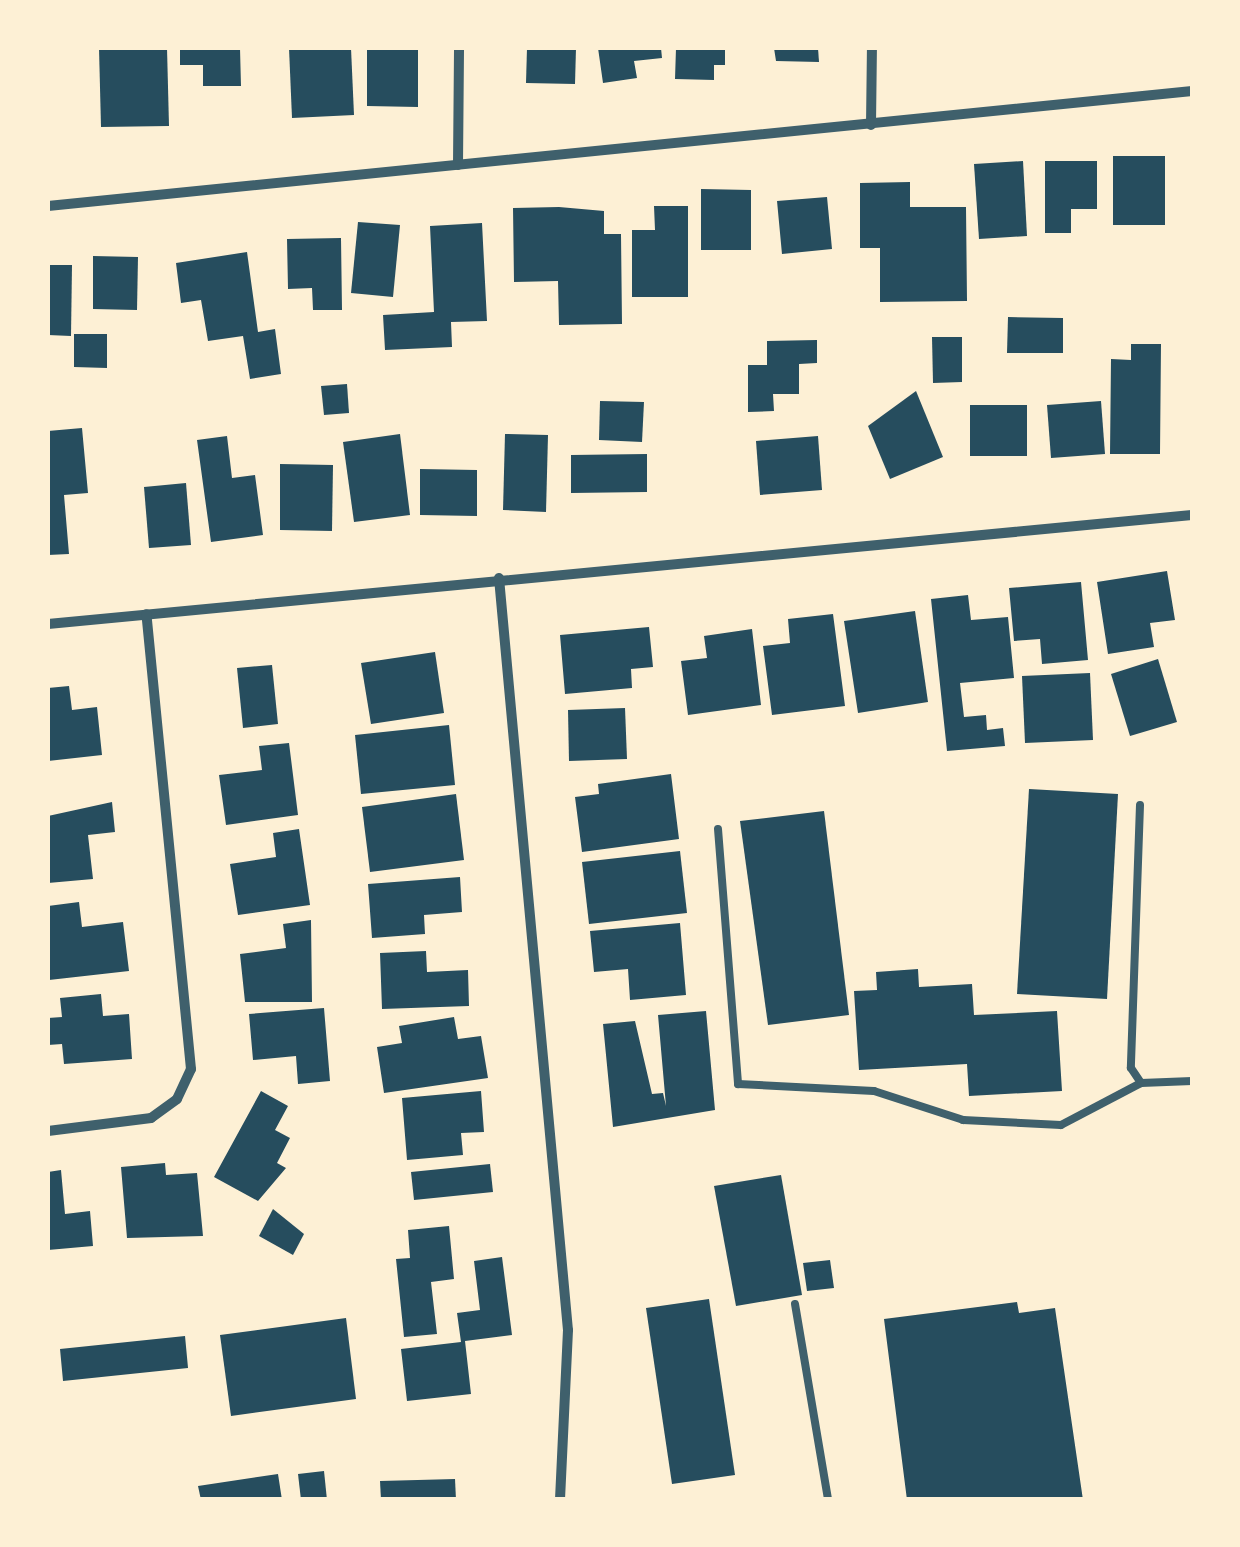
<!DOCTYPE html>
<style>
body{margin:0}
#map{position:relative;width:1240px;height:1547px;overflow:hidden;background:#fdf0d5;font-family:"Asap Condensed",sans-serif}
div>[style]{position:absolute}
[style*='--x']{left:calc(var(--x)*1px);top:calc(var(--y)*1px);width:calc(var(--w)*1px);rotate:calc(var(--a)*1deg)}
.building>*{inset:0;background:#264d5e}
.service>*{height:8px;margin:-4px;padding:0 4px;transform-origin:4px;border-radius:4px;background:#3f606c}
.minor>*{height:10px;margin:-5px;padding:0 5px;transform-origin:5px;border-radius:5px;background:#3f606c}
span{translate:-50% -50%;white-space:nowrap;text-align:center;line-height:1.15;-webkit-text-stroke:8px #fdf0d5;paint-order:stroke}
.frame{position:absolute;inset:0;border:50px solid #fdf0d5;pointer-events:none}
</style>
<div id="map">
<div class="building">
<i style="clip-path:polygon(99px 48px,167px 48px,169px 126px,101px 127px)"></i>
<i style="clip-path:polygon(180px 48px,240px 48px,241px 86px,203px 86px,203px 65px,180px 65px)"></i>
<i style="clip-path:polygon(289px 48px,351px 48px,354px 115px,292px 118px)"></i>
<i style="clip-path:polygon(367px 48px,418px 48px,418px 107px,367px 106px)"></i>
<i style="clip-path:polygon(527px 48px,576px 48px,575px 84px,526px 83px)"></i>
<i style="clip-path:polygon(598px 48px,661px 48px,662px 58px,634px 61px,637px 78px,603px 83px)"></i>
<i style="clip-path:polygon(676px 48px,725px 48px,725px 65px,714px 65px,714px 80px,675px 79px)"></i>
<i style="clip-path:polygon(774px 48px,818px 48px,819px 62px,776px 61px)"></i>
<i style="clip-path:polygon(1113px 156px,1165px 156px,1165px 225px,1113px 225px)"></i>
<i style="clip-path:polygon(1023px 161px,1027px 236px,979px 239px,974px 164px)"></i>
<i style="clip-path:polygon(1045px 161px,1097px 161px,1097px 209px,1071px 209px,1071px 233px,1045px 233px)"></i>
<i style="clip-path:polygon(910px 182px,910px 207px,966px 207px,967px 301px,880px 302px,880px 248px,860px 248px,860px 183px)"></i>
<i style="clip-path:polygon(701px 189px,751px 190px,751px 250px,701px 250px)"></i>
<i style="clip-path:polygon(827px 197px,832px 249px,782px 254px,777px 201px)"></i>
<i style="clip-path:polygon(654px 206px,688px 206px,688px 297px,632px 297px,632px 230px,655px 230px)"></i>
<i style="clip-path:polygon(559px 207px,604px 211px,604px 234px,621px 234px,622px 324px,559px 325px,558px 281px,514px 282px,513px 208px)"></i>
<i style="clip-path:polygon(358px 222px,400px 225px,393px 297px,351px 293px)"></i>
<i style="clip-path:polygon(482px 223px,487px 321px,451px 322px,452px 347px,385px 350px,383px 315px,434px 312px,430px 226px)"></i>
<i style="clip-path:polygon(341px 238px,342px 310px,313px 310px,312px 288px,288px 289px,287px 239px)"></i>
<i style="clip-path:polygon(247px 252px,258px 332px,275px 329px,281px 374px,250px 379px,243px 336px,208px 341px,201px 300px,181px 303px,176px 263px)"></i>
<i style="clip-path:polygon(93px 256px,138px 257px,137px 310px,93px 309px)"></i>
<i style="clip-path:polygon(48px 265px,72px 265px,71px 336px,48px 335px)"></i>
<i style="clip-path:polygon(1008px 317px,1063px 318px,1063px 353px,1007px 353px)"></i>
<i style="clip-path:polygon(74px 334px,107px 334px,107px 368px,74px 367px)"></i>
<i style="clip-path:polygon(932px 337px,962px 337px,962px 382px,933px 383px)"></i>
<i style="clip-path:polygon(817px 340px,817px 363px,799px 364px,799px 394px,773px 394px,774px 411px,748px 412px,748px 365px,767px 365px,767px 341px)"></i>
<i style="clip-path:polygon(1131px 344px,1161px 344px,1160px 454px,1110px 454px,1111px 359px,1131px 360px)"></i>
<i style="clip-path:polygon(347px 384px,349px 413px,324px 415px,321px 386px)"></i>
<i style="clip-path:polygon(916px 391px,943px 457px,890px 479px,868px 426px)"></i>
<i style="clip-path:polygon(600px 401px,644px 402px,642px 442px,599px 440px)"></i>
<i style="clip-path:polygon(1101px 401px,1105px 454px,1051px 458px,1047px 405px)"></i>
<i style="clip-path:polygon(970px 405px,1027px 405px,1027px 456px,970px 456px)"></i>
<i style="clip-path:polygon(82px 428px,88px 493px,64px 495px,69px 554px,48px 555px,48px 431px)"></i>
<i style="clip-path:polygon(400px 434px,410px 515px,354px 522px,343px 442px)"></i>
<i style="clip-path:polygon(505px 434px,548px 435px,546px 512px,503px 510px)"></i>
<i style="clip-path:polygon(227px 436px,232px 478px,255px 475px,263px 535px,211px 542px,197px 440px)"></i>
<i style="clip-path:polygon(818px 436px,822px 490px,760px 495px,756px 441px)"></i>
<i style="clip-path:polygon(647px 454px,647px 492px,571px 493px,571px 455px)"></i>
<i style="clip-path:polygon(280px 464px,333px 465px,332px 531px,280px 530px)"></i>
<i style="clip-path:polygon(420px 469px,477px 470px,477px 516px,420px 515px)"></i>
<i style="clip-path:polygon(186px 483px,191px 545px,149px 548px,144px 487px)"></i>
<i style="clip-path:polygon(1167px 571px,1175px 620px,1150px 623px,1154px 647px,1108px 654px,1097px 582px)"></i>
<i style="clip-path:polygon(1081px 582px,1088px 660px,1042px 664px,1040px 639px,1014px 641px,1009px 588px)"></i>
<i style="clip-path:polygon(968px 595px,971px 620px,1008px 617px,1014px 678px,960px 683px,964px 717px,986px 715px,987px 730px,1003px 728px,1005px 746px,947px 751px,931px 599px)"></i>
<i style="clip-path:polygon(915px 611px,928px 702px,858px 713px,844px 621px)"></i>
<i style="clip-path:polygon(833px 614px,845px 706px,772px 715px,763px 646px,790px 643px,788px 619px)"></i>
<i style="clip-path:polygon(649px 627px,653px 667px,631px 669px,632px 688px,565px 694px,560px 635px)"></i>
<i style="clip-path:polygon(752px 629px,761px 705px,688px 715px,681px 661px,707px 658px,704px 636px)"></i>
<i style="clip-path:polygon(435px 652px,444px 713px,371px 724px,361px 663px)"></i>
<i style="clip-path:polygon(1158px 659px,1177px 722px,1130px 736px,1111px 674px)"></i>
<i style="clip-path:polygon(272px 665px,278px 724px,243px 728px,237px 668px)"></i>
<i style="clip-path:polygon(1090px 673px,1093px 740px,1025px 743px,1022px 676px)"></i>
<i style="clip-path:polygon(69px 686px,72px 710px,97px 707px,102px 755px,48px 761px,48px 688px)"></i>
<i style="clip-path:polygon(625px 708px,627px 759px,569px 761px,568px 710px)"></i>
<i style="clip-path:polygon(449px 725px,455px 785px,361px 794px,355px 735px)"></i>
<i style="clip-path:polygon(289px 743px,298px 815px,226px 825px,219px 775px,262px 770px,259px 746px)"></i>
<i style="clip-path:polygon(671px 774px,679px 839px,582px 852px,575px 797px,599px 794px,598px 784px)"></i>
<i style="clip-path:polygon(1029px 789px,1118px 794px,1107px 999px,1017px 994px)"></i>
<i style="clip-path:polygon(456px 794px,464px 860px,370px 872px,362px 807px)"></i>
<i style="clip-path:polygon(112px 802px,115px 832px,88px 835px,93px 879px,48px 883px,48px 816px)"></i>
<i style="clip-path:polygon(824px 811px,849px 1015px,768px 1025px,740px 821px)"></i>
<i style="clip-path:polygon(299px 829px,310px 905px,238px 915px,230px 864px,276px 857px,273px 833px)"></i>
<i style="clip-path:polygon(680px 851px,687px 913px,589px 924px,582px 862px)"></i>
<i style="clip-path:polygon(460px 877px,462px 912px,424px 915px,425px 934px,372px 938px,368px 884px)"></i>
<i style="clip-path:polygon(79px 902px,82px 927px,123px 922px,129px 971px,49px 980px,48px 906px)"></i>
<i style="clip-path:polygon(311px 920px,312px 1002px,245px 1002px,240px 954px,286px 948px,283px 924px)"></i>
<i style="clip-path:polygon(680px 923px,686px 995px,630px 1000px,628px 969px,594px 972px,590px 931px)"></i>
<i style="clip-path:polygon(426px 951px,427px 972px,468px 970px,469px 1006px,382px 1009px,380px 953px)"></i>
<i style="clip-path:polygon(918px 969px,919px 987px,972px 984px,974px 1015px,1057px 1011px,1062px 1091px,969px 1096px,967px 1064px,859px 1070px,854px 991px,877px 990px,876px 972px)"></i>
<i style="clip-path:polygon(101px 994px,103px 1016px,129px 1014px,132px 1059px,64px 1064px,62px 1044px,48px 1045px,48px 1018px,62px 1017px,60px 998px)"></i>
<i style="clip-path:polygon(324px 1008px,330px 1081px,298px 1084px,296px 1056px,253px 1060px,249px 1014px)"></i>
<i style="clip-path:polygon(706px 1011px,715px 1110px,613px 1127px,603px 1024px,635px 1021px,652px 1094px,663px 1093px,666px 1106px,658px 1015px)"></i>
<i style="clip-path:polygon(454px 1017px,458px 1039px,481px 1036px,488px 1078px,384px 1093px,377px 1047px,402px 1043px,399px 1026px)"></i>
<i style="clip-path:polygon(261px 1091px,288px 1106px,275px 1130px,290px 1138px,277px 1163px,286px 1168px,258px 1201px,214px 1177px)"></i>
<i style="clip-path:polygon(481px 1091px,484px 1132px,461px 1133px,463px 1155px,407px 1160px,402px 1098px)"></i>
<i style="clip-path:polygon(165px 1163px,166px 1175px,197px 1173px,203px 1236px,127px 1238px,121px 1167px)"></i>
<i style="clip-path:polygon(490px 1164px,493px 1192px,414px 1200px,411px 1172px)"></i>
<i style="clip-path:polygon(61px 1170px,65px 1214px,90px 1211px,93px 1246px,48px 1250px,48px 1172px)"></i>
<i style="clip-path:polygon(781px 1175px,802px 1295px,736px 1306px,714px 1186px)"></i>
<i style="clip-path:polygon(273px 1209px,304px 1234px,293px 1255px,259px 1236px)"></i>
<i style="clip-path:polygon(449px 1226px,454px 1279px,431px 1282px,437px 1334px,404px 1337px,396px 1259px,410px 1258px,408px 1230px)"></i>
<i style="clip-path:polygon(502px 1257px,512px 1335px,465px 1341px,471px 1394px,407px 1401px,401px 1349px,461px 1342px,457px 1313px,480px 1310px,474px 1261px)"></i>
<i style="clip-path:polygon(830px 1260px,834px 1288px,807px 1291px,803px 1263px)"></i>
<i style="clip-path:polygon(709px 1299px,735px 1475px,672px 1484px,646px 1308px)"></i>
<i style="clip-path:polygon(1017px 1302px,1019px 1313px,1055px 1308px,1083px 1500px,907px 1500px,884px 1319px)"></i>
<i style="clip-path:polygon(346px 1318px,356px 1399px,231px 1416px,220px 1335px)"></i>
<i style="clip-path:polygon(185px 1336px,188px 1368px,63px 1381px,60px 1349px)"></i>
<i style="clip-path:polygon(324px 1471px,327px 1500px,301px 1500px,298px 1474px)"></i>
<i style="clip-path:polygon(278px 1474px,282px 1500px,201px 1500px,198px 1486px)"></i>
<i style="clip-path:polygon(455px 1479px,456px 1500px,381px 1500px,380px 1481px)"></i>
</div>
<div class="service">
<i style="--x:1140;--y:805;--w:263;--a:92"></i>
<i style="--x:1131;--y:1068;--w:18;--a:56"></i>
<i style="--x:718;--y:829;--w:256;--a:85.5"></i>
<i style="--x:738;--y:1084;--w:136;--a:2.9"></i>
<i style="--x:874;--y:1091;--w:94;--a:18"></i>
<i style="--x:963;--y:1120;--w:98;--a:2.9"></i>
<i style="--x:1061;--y:1125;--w:90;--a:-27.7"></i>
<i style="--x:1141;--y:1083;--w:51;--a:-2.2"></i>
<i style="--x:795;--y:1304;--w:199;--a:80.4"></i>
</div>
<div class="minor">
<i style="--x:871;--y:125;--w:77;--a:-89.3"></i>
<i style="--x:458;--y:165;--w:117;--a:-89.5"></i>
<i style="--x:48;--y:206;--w:1150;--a:-5.74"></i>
<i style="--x:499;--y:578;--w:755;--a:84.76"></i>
<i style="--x:568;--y:1330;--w:170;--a:92.7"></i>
<i style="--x:48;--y:624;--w:1149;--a:-5.44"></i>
<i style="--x:48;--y:1131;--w:104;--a:-7.2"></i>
<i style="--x:151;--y:1118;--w:32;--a:-36"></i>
<i style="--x:177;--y:1099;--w:33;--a:-65"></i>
<i style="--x:191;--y:1069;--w:457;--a:-95.6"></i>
</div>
<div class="frame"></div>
</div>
